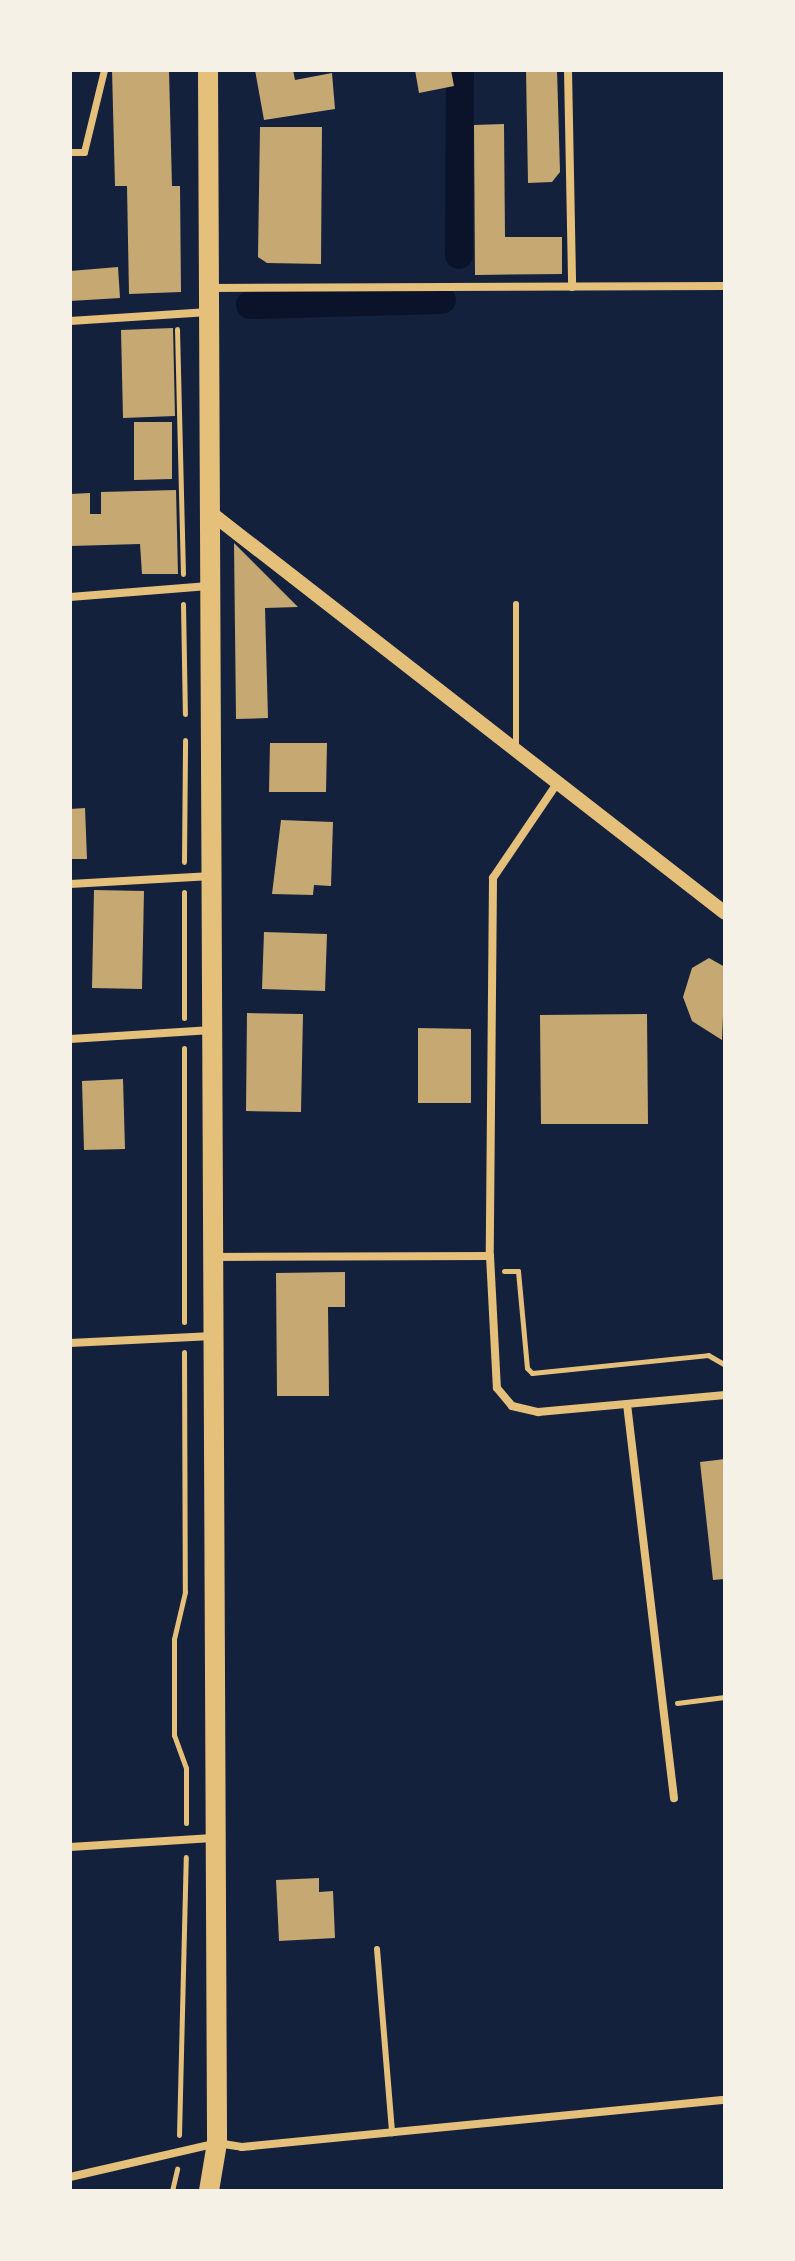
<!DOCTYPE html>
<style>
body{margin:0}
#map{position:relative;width:795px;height:2261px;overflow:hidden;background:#14213d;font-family:Poppins,sans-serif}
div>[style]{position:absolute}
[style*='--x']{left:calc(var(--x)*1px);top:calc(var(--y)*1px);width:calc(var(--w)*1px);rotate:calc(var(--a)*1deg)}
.canal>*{height:28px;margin:-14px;padding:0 14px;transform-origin:14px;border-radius:14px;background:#0b132b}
.building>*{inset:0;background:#c6a872}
.path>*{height:5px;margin:-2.5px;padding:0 2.5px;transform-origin:2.5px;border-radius:2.5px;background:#e5c07b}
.service>*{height:6px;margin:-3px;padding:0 3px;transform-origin:3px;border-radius:3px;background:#e5c07b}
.pedestrian>*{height:7px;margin:-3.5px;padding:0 3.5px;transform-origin:3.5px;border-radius:3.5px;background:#e5c07b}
.minor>*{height:8px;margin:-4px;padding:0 4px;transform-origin:4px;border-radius:4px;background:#e5c07b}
.tertiary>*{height:14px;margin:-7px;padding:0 7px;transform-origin:7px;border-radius:7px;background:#e5c07b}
.primary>*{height:20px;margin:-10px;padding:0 10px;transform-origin:10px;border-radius:10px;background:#e5c07b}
span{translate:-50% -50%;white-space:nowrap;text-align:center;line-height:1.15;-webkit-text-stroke:6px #f6f1e7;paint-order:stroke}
.frame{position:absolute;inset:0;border:72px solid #f6f1e7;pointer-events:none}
</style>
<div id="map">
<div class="canal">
<i style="--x:459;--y:255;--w:185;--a:-89.7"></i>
<i style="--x:250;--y:305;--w:192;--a:-1.5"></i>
</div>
<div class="building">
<i style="clip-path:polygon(112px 70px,169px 70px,172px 186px,180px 186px,181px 292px,129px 294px,127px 186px,115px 186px)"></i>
<i style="clip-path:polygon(255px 70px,293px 70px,295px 80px,332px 73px,335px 109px,264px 120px)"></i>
<i style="clip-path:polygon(415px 70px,451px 70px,454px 86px,419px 93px)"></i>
<i style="clip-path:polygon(526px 70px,557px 70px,560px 172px,552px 182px,528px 183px)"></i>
<i style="clip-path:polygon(504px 124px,505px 237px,562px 237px,562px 274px,475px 275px,474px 125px)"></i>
<i style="clip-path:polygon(260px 127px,322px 127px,321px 264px,267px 263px,258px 257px)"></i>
<i style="clip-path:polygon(118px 267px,120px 298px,70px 301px,70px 271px)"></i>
<i style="clip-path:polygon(173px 328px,175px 416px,123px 418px,121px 330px)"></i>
<i style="clip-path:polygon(134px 422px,172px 422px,172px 479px,134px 480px)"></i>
<i style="clip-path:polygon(176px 490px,178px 574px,142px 574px,140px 544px,70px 546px,70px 494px,90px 493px,90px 514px,101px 514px,101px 492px)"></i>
<i style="clip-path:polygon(234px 543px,298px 607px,265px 608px,268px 718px,236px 719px)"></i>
<i style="clip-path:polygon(270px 743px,327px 743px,326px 792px,269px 792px)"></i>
<i style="clip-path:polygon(85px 808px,87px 859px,70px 859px,70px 809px)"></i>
<i style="clip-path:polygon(281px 820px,333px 822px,331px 886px,314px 885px,313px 895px,272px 894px)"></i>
<i style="clip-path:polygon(94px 890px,144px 891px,142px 989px,92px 988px)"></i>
<i style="clip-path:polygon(264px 932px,327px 934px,325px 991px,262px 989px)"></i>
<i style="clip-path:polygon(709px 958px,725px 967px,722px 1040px,692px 1021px,683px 997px,692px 968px)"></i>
<i style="clip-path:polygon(247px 1013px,303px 1014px,301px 1112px,246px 1111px)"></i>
<i style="clip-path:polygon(647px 1014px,648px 1124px,541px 1124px,540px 1015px)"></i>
<i style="clip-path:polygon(418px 1028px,471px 1029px,471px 1103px,418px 1103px)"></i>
<i style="clip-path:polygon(123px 1079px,125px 1149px,84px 1150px,82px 1081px)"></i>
<i style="clip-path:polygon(345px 1272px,345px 1307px,328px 1307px,329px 1396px,277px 1396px,276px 1273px)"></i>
<i style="clip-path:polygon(725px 1459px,725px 1579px,713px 1580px,700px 1462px)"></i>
<i style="clip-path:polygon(319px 1878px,319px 1892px,333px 1891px,335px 1938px,279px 1941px,276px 1880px)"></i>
</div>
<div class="path">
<i style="--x:177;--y:329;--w:245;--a:88.6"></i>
<i style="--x:183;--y:604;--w:110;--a:89"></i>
<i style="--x:184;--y:862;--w:122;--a:-89.5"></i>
<i style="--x:184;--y:892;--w:126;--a:90"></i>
<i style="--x:184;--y:1048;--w:274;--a:90"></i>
<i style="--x:504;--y:1271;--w:14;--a:0"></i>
<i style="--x:518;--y:1271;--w:97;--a:84.7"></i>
<i style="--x:527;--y:1368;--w:7;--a:45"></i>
<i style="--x:532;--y:1373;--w:177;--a:-5.8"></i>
<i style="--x:708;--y:1355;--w:20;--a:30"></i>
<i style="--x:184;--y:1352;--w:240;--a:89.8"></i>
<i style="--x:185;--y:1592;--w:48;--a:103.2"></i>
<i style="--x:174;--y:1639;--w:96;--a:90"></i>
<i style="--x:174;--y:1735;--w:35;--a:70"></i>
<i style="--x:186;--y:1768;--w:55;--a:90"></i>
<i style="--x:677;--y:1703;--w:48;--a:-7.1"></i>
<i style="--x:179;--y:2135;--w:278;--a:-88.6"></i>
<i style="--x:172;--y:2191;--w:23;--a:-77"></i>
</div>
<div class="service">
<i style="--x:516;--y:746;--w:142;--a:-90"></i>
<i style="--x:377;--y:1949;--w:185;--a:85.3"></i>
</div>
<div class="pedestrian">
<i style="--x:70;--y:152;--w:14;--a:0"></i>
<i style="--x:84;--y:152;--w:84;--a:-76.3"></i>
</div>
<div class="minor">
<i style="--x:568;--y:70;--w:217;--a:88.9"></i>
<i style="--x:212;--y:288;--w:513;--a:-0.22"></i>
<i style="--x:70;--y:321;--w:139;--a:-3.7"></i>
<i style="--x:70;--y:597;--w:139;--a:-4.5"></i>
<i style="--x:558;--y:782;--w:116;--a:124.1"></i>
<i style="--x:493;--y:878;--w:378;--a:90.5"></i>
<i style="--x:490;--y:1256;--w:132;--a:87"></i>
<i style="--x:497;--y:1388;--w:23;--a:50"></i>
<i style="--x:512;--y:1406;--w:27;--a:13"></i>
<i style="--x:538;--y:1412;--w:188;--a:-5.2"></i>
<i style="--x:70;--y:884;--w:142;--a:-3.2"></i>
<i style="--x:70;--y:1039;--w:142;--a:-3.6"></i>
<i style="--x:214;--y:1257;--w:276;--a:-0.2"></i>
<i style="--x:70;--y:1343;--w:143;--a:-2.8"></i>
<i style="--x:627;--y:1404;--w:397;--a:83.2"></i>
<i style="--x:70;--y:1847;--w:143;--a:-3.6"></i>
<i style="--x:70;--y:2177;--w:151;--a:-13"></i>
<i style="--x:217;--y:2143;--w:25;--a:9"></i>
<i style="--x:242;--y:2147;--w:485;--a:-5.6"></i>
</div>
<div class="tertiary">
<i style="--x:211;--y:513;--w:651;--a:37.89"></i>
</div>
<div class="primary">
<i style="--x:208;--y:70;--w:2073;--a:89.75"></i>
<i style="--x:217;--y:2143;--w:49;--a:99.5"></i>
</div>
<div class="frame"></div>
</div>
